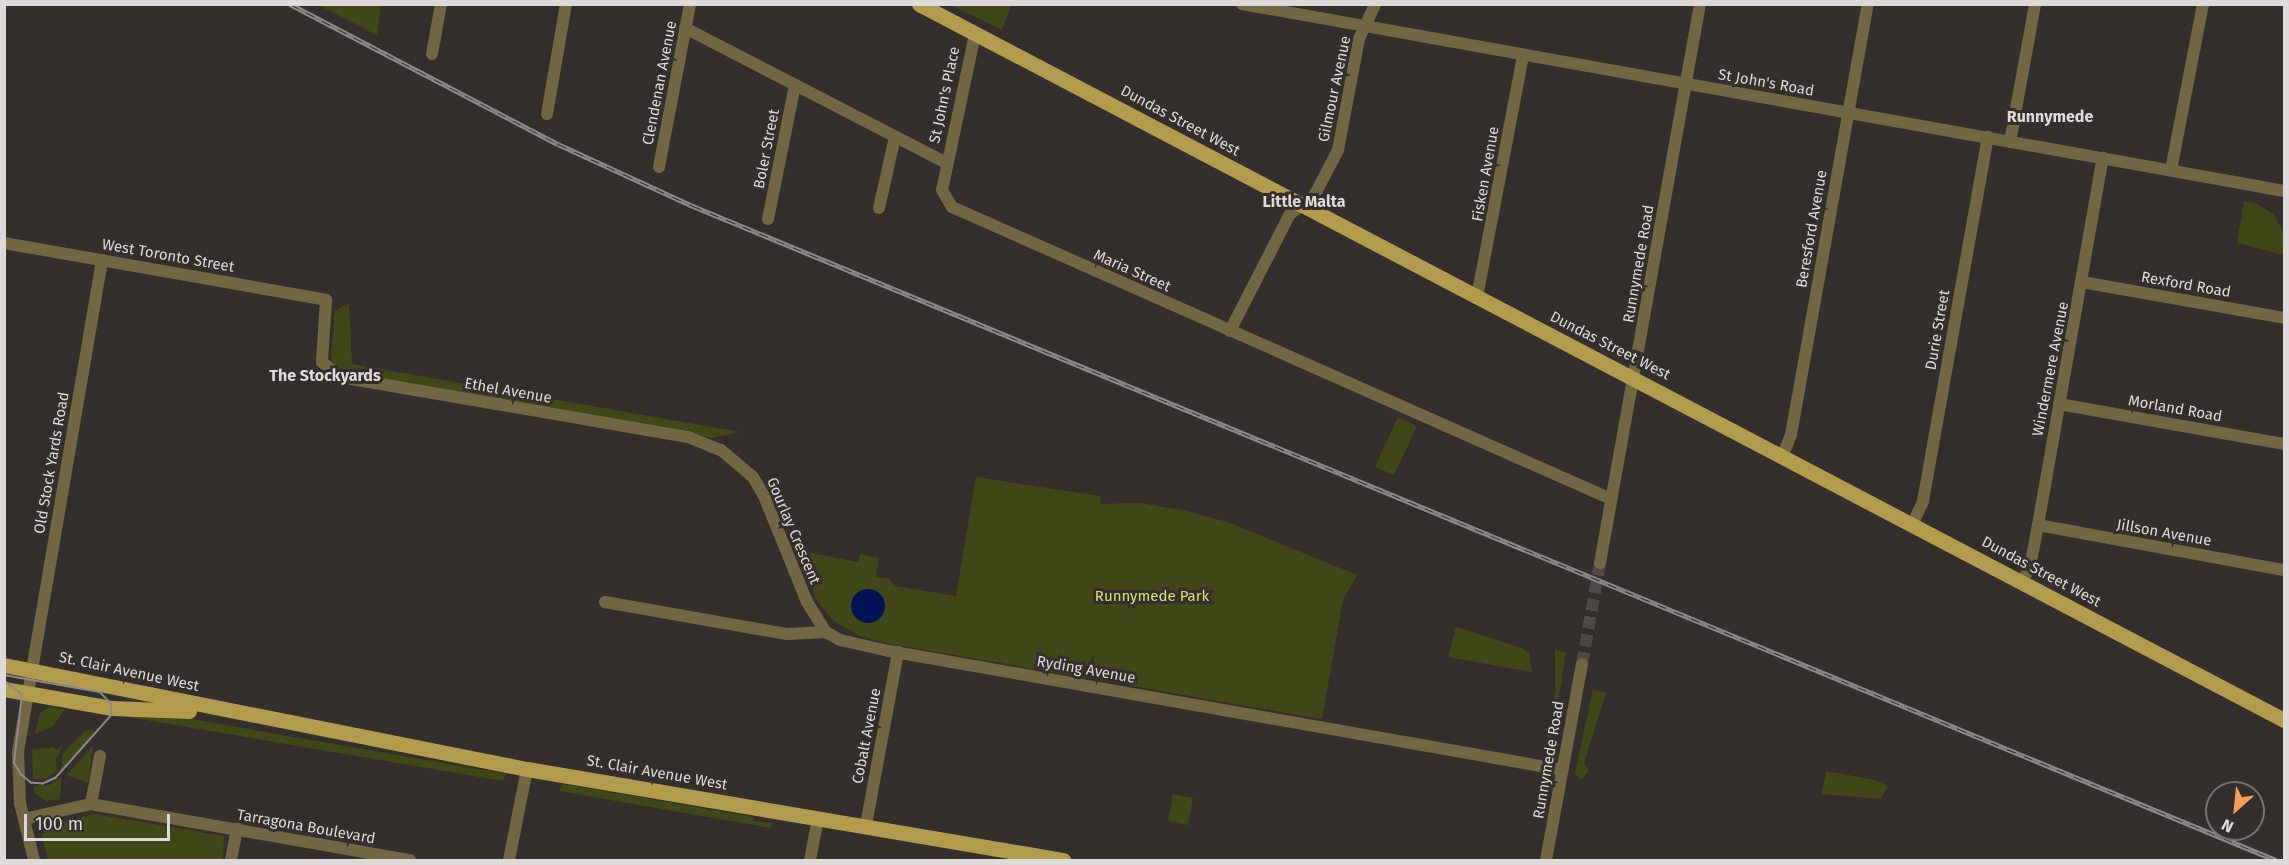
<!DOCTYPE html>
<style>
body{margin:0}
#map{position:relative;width:2289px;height:865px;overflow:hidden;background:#342f2d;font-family:"Fira Sans",sans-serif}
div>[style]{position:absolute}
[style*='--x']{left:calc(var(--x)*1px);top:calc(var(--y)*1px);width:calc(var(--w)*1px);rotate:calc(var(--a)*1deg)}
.green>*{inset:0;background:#414817}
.water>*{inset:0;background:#021254}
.round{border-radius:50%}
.minor-tunnel>*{height:12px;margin-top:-6px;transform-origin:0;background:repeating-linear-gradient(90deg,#4e4947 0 12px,transparent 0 18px)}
.minor>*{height:12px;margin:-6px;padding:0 6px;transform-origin:6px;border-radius:6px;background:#726643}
.major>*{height:15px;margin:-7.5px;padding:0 7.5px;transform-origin:7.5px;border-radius:7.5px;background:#b39b4d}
.tram>*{height:1.5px;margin:-0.75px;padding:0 0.75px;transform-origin:0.75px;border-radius:0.75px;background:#8e8a89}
.rail>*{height:5px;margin-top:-2.5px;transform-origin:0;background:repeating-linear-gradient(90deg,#342f2d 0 9px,#8e8a89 0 18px);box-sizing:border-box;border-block:2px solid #8e8a89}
span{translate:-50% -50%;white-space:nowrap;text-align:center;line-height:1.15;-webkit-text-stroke:6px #342f2d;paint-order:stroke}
.street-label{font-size:15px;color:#dedad9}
.park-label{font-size:15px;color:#d4e569}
.neighbourhood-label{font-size:16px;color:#dedad9;font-weight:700}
.frame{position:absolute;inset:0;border:6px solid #dedad9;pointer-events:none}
.north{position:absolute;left:2205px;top:781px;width:60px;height:60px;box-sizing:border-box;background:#342f2d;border:2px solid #787372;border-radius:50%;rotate:207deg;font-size:16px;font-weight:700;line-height:24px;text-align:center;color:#dedad9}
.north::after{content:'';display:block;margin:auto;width:21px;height:27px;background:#fb9e52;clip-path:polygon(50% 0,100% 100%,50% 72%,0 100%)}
.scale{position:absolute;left:24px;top:814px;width:146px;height:27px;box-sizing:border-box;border:3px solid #dedad9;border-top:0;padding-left:8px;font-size:18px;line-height:21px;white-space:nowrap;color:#dedad9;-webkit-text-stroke:4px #342f2d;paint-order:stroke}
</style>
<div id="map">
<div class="green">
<i style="clip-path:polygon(319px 5px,381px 5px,377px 35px)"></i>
<i style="clip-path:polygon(950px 5px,1011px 4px,1011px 5px,1002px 30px)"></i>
<i style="clip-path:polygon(2244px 201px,2256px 203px,2274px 215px,2284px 234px,2284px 255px,2237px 243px)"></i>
<i style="clip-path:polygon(349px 303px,352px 364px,740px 432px,712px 438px,341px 371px,332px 363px,331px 355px,335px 311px)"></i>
<i style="clip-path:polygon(1398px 417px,1417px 426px,1394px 475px,1375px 467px)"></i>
<i style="clip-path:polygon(976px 477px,1100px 496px,1101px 504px,1139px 503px,1188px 511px,1230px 523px,1357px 575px,1343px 600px,1322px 719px,886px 643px,860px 636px,833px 621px,816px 599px,801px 551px,858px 562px,860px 554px,879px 558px,876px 577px,889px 579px,895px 586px,956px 596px)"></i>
<i style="clip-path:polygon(1456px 627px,1522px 648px,1529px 653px,1532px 672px,1448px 657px)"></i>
<i style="clip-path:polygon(1555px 649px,1566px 653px,1550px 751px,1544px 755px,1555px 694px)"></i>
<i style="clip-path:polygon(1593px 689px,1606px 693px,1584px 763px,1589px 771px,1581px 780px,1575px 773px)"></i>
<i style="clip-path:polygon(50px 707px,65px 709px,53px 726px,35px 734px,40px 713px)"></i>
<i style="clip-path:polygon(117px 715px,169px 715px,506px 774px,503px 781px)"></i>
<i style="clip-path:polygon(91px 730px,96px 733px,61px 770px,63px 753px,85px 731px)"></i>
<i style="clip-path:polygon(63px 745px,56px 759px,57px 771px,48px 778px,33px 779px,32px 750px,53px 747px,57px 750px)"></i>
<i style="clip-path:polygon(93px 746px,88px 783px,66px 775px)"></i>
<i style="clip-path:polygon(1826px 771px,1875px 780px,1888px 786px,1881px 799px,1822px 794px)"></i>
<i style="clip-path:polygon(62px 777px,60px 799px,46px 801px,35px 793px,33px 786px,49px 785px)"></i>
<i style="clip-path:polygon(562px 784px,753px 817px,753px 821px,772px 823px,771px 828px,559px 791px)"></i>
<i style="clip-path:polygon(1173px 794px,1193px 798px,1188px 825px,1168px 821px)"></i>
<i style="clip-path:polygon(94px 814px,224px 836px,223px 860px,48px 860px,42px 836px,47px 826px)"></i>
</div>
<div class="water">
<i class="round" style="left:851px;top:589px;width:34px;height:34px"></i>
</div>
<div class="minor-tunnel">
<i style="--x:1582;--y:664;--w:103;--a:-79.9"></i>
</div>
<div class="minor">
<i style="--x:1242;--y:4;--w:1059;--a:10.17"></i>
<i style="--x:685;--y:28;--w:294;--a:27.3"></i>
<i style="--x:975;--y:34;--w:159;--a:101.9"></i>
<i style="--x:942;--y:190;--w:20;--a:60"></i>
<i style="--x:952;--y:207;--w:721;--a:23.9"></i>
<i style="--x:432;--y:54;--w:51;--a:-79.8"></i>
<i style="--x:547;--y:114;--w:112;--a:-80.2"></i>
<i style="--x:2010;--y:142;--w:140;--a:-79.7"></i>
<i style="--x:659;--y:167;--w:166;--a:-79.2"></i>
<i style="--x:2171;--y:170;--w:169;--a:-79.1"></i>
<i style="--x:879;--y:208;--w:73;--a:-77.3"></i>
<i style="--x:768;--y:219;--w:137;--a:-78.6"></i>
<i style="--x:4;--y:243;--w:327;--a:10"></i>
<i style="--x:326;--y:300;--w:62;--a:93.7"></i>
<i style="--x:322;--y:362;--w:23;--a:40"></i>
<i style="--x:340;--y:377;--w:353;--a:9.8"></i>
<i style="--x:688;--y:437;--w:35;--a:22"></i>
<i style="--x:721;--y:450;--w:42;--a:40.2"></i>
<i style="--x:753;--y:477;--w:22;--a:60"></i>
<i style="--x:764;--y:496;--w:114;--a:67.9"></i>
<i style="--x:807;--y:602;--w:36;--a:58"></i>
<i style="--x:2082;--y:282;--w:205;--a:10.1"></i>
<i style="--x:1477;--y:297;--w:246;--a:-79.2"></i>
<i style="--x:1230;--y:331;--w:131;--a:-62.9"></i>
<i style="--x:1290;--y:214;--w:30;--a:-37"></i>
<i style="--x:1314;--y:196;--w:52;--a:-62.4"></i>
<i style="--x:1338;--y:150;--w:113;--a:-79.3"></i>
<i style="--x:1359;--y:39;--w:38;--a:-65"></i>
<i style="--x:2059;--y:404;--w:229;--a:10.1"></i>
<i style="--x:1782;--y:457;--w:24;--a:-68"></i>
<i style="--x:1791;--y:435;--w:438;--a:-79.9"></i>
<i style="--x:1912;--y:525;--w:26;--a:-65"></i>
<i style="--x:1923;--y:501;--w:370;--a:-79.9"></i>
<i style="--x:2038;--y:525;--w:250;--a:10.4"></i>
<i style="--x:1600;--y:563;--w:568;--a:-79.86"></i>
<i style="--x:2022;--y:582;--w:17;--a:-62"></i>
<i style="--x:2030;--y:567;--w:43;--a:-79.2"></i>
<i style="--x:2038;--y:525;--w:373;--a:-80"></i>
<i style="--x:605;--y:602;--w:185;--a:10"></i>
<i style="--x:787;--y:634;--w:39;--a:-3"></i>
<i style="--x:826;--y:632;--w:16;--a:30"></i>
<i style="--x:840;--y:640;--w:50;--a:12.7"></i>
<i style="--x:889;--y:651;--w:684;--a:10.01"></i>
<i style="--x:91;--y:804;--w:49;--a:-79.4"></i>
<i style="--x:24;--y:819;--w:69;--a:-12.6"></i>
<i style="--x:91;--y:804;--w:324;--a:10"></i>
<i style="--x:866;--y:825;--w:176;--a:-79.5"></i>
<i style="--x:34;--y:860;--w:59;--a:-103.8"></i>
<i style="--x:20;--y:803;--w:51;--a:-92.2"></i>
<i style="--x:18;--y:752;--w:499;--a:-80.3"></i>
<i style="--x:231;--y:860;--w:32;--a:-79"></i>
<i style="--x:509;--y:860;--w:93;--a:-78.8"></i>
<i style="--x:810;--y:860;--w:43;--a:-79.2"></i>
<i style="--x:1546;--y:860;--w:199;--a:-79.6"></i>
</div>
<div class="major">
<i style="--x:919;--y:4;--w:1541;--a:27.68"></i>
<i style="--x:4;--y:665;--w:533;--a:11.25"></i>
<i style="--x:527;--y:769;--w:544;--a:9.64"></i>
<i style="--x:4;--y:689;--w:110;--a:10"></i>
<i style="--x:112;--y:708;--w:77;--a:2.2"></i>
</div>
<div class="tram">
<i style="--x:4;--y:675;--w:97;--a:10"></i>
<i style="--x:100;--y:692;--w:16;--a:45"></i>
<i style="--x:111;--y:703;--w:12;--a:85"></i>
<i style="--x:112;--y:715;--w:84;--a:131.6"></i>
<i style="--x:56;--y:778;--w:14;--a:155"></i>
<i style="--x:43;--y:784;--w:12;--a:-175"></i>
<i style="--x:31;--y:783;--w:13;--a:-141"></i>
<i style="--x:21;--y:775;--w:14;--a:-120"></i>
<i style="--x:14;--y:763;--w:68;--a:-83.3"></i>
<i style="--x:22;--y:695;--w:23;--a:-142"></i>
</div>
<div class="rail">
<i style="--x:290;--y:4;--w:302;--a:27.6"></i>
<i style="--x:558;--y:144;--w:149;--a:24.7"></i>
<i style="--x:693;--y:206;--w:1713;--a:22.45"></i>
</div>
<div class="street-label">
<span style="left:660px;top:83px;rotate:-79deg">Clendenan Avenue</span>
<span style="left:1766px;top:83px;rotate:10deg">St John's Road</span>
<span style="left:1335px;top:89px;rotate:-78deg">Gilmour Avenue</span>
<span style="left:945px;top:95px;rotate:-78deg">St John's Place</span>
<span style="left:1180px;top:121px;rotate:28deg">Dundas Street West</span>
<span style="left:767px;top:149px;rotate:-79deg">Boler Street</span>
<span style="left:1486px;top:174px;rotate:-80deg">Fisken Avenue</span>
<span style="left:1812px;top:229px;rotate:-80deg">Beresford Avenue</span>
<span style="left:168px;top:256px;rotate:10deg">West Toronto Street</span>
<span style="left:1639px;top:264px;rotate:-80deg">Runnymede Road</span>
<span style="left:1132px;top:271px;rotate:24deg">Maria Street</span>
<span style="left:2186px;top:285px;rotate:10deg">Rexford Road</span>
<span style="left:1938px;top:330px;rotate:-80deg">Durie Street</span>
<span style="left:1610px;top:346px;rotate:27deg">Dundas Street West</span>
<span style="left:2051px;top:369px;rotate:-79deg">Windermere Avenue</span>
<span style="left:508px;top:391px;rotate:10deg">Ethel Avenue</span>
<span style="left:2175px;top:409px;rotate:10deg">Morland Road</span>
<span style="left:52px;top:463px;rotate:-80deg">Old Stock Yards Road</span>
<span style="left:793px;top:531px;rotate:67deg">Gourlay Crescent</span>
<span style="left:2164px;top:533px;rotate:10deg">Jillson Avenue</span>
<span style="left:2041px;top:572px;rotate:28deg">Dundas Street West</span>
<span style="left:1086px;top:670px;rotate:10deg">Ryding Avenue</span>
<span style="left:129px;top:672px;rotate:12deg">St. Clair Avenue West</span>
<span style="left:867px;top:736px;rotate:-79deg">Cobalt Avenue</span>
<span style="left:1549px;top:760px;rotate:-80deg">Runnymede Road</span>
<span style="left:657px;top:773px;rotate:10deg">St. Clair Avenue West</span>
<span style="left:306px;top:827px;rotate:10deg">Tarragona Boulevard</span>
</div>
<div class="park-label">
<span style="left:1152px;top:597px">Runnymede Park</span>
</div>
<div class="neighbourhood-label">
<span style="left:2050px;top:117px">Runnymede</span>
<span style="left:1304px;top:202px">Little Malta</span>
<span style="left:325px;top:376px">The Stockyards</span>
</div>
<div class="frame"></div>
<div class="north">N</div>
<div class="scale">100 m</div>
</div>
